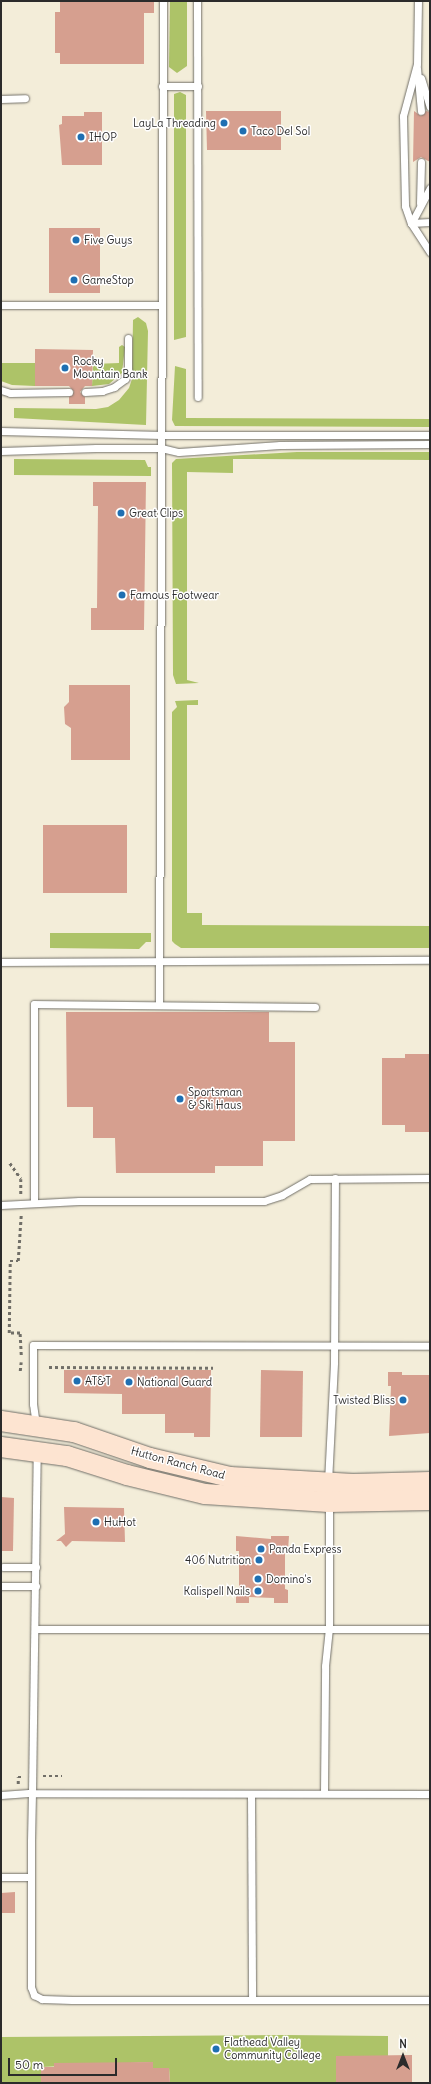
<!DOCTYPE html>
<style>
body{margin:0}
#map{position:relative;width:431px;height:2084px;overflow:hidden;background:#f3edd9;font-family:Delius,sans-serif}
div>[style]{position:absolute}
[style*='--x']{left:calc(var(--x)*1px);top:calc(var(--y)*1px);width:calc(var(--w)*1px);rotate:calc(var(--a)*1deg)}
.green>*{inset:0;background:#adc368}
.building>*{inset:0;background:#d69f8f}
.path>*{height:2.5px;margin-top:-1.25px;transform-origin:0;background:repeating-linear-gradient(90deg,#716f68 0 3px,transparent 0 6px)}
.roads{filter:drop-shadow(0 0 1px #716f68) drop-shadow(0 0 1px #716f68)}
.service>*{height:7px;margin:-3.5px;padding:0 3.5px;transform-origin:3.5px;border-radius:3.5px;background:#fff}
.secondary>*{height:20px;margin:-10px;padding:0 10px;transform-origin:10px;border-radius:10px;background:#fde4d1}
.dots>*{width:11px;height:11px;translate:-50% -50%;box-sizing:border-box;border:2px solid #fff;border-radius:50%}
span{translate:-50% -50%;white-space:nowrap;text-align:center;line-height:1.15;-webkit-text-stroke:3px #fff;paint-order:stroke}
.poi-label{font-size:11px;color:#2b2b2b}
.right{translate:-100% -50%;text-align:right}
.left{translate:0 -50%;text-align:left}
.street-label{font-size:11px;color:#2b2b2b}
.frame{position:absolute;inset:0;border:2px solid #2b2b2b;pointer-events:none}
.north{position:absolute;left:383px;top:2036px;width:40px;height:40px;-webkit-text-stroke:3px #fff;paint-order:stroke;rotate:0deg;font-size:11px;font-weight:700;line-height:16px;text-align:center;color:#2b2b2b}
.north::after{content:'';display:block;margin:auto;width:14px;height:18px;background:#2b2b2b;clip-path:polygon(50% 0,100% 100%,50% 72%,0 100%)}
.scale{position:absolute;left:8px;top:2058px;width:109px;height:18px;box-sizing:border-box;border:2px solid #2b2b2b;border-top:0;padding-left:5px;font-size:12px;line-height:14px;white-space:nowrap;color:#2b2b2b;-webkit-text-stroke:3px #fff;paint-order:stroke}
</style>
<div id="map">
<div class="green">
<i style="clip-path:polygon(170px 1px,187px 1px,187px 66px,177px 73px,169px 67px)"></i>
<i style="clip-path:polygon(180px 92px,186px 95px,186px 337px,174px 340px,174px 94px)"></i>
<i style="clip-path:polygon(138px 317px,146px 323px,148px 331px,146px 425px,14px 418px,14px 408px,96px 409px,108px 407px,119px 400px,129px 388px,132px 379px,133px 320px)"></i>
<i style="clip-path:polygon(122px 345px,125px 347px,122px 373px,109px 384px,92px 386px,93px 364px,119px 363px,119px 347px)"></i>
<i style="clip-path:polygon(1px 363px,35px 363px,35px 386px,12px 385px,1px 381px)"></i>
<i style="clip-path:polygon(175px 366px,186px 369px,186px 418px,430px 419px,430px 427px,175px 426px,172px 420px)"></i>
<i style="clip-path:polygon(297px 452px,430px 452px,430px 460px,233px 459px,233px 473px,187px 472px,187px 680px,199px 683px,176px 684px,173px 675px,172px 463px,176px 459px)"></i>
<i style="clip-path:polygon(14px 459px,145px 460px,148px 467px,151px 467px,151px 476px,14px 475px)"></i>
<i style="clip-path:polygon(198px 700px,198px 705px,187px 705px,187px 913px,202px 913px,202px 925px,430px 926px,430px 948px,181px 948px,175px 944px,172px 941px,172px 712px,177px 707px,175px 701px)"></i>
<i style="clip-path:polygon(50px 933px,151px 933px,151px 942px,146px 942px,139px 949px,50px 948px)"></i>
<i style="clip-path:polygon(284px 2035px,388px 2036px,388px 2056px,336px 2056px,336px 2083px,170px 2083px,169px 2068px,153px 2068px,153px 2062px,41px 2067px,41px 2083px,1px 2083px,1px 2037px)"></i>
</div>
<div class="building">
<i style="clip-path:polygon(60px 1px,154px 2px,154px 13px,144px 13px,144px 64px,60px 64px,60px 53px,55px 53px,55px 12px,60px 12px)"></i>
<i style="clip-path:polygon(206px 111px,281px 111px,281px 150px,207px 150px)"></i>
<i style="clip-path:polygon(414px 111px,421px 116px,426px 111px,430px 112px,430px 162px,421px 157px,413px 162px)"></i>
<i style="clip-path:polygon(84px 112px,102px 112px,102px 165px,62px 165px,59px 125px,62px 124px,62px 116px,84px 116px)"></i>
<i style="clip-path:polygon(49px 228px,100px 228px,100px 293px,49px 293px)"></i>
<i style="clip-path:polygon(35px 349px,93px 350px,92px 386px,85px 386px,80px 392px,85px 397px,85px 404px,69px 404px,69px 397px,74px 392px,69px 386px,35px 386px)"></i>
<i style="clip-path:polygon(93px 482px,146px 482px,144px 630px,91px 630px,91px 608px,97px 608px,98px 506px,93px 506px)"></i>
<i style="clip-path:polygon(69px 685px,130px 685px,130px 760px,71px 760px,71px 728px,65px 724px,64px 707px,69px 702px)"></i>
<i style="clip-path:polygon(43px 825px,127px 825px,127px 893px,43px 893px)"></i>
<i style="clip-path:polygon(66px 1012px,269px 1012px,269px 1042px,295px 1042px,295px 1141px,263px 1141px,263px 1166px,215px 1166px,215px 1173px,116px 1173px,115px 1138px,93px 1138px,93px 1107px,67px 1107px)"></i>
<i style="clip-path:polygon(405px 1054px,430px 1054px,430px 1132px,405px 1132px,405px 1125px,382px 1125px,382px 1058px,405px 1058px)"></i>
<i style="clip-path:polygon(64px 1370px,211px 1370px,210px 1437px,194px 1437px,194px 1433px,165px 1433px,165px 1414px,122px 1414px,122px 1394px,64px 1393px)"></i>
<i style="clip-path:polygon(261px 1370px,303px 1371px,302px 1437px,260px 1437px)"></i>
<i style="clip-path:polygon(388px 1372px,402px 1372px,402px 1375px,430px 1375px,430px 1433px,389px 1436px,391px 1386px,388px 1386px)"></i>
<i style="clip-path:polygon(1px 1497px,14px 1498px,13px 1551px,1px 1551px)"></i>
<i style="clip-path:polygon(64px 1507px,124px 1508px,125px 1542px,72px 1541px,66px 1547px,61px 1541px,56px 1541px,65px 1534px)"></i>
<i style="clip-path:polygon(236px 1536px,271px 1539px,271px 1536px,289px 1536px,288px 1551px,285px 1551px,285px 1589px,288px 1590px,288px 1603px,274px 1603px,274px 1598px,249px 1597px,249px 1603px,236px 1603px,236px 1590px,239px 1590px,239px 1551px,236px 1551px)"></i>
<i style="clip-path:polygon(15px 1892px,15px 1913px,1px 1913px,1px 1893px)"></i>
<i style="clip-path:polygon(412px 2055px,412px 2083px,336px 2083px,336px 2056px)"></i>
<i style="clip-path:polygon(153px 2062px,153px 2068px,169px 2068px,170px 2083px,41px 2083px,41px 2067px,54px 2067px,54px 2063px)"></i>
</div>
<div class="path">
<i style="--x:10;--y:1163;--w:19;--a:55"></i>
<i style="--x:21;--y:1179;--w:16;--a:90"></i>
<i style="--x:21;--y:1355;--w:22;--a:-93"></i>
<i style="--x:20;--y:1333;--w:11;--a:180"></i>
<i style="--x:9;--y:1333;--w:72;--a:-89.2"></i>
<i style="--x:10;--y:1261;--w:8;--a:0"></i>
<i style="--x:18;--y:1261;--w:47;--a:-86.3"></i>
<i style="--x:49;--y:1367;--w:164;--a:0.3"></i>
<i style="--x:20;--y:1371;--w:9;--a:-84"></i>
<i style="--x:43;--y:1776;--w:19;--a:0"></i>
<i style="--x:18;--y:1784;--w:7;--a:-90"></i>
<i style="--x:18;--y:1777;--w:4;--a:0"></i>
</div>
<div class="roads">
<div class="service">
<i style="--x:197;--y:1;--w:396;--a:89.9"></i>
<i style="--x:418;--y:1;--w:63;--a:90.9"></i>
<i style="--x:417;--y:64;--w:54;--a:105.1"></i>
<i style="--x:403;--y:116;--w:90;--a:88.7"></i>
<i style="--x:405;--y:206;--w:18;--a:71"></i>
<i style="--x:411;--y:223;--w:35;--a:57"></i>
<i style="--x:417;--y:68;--w:43;--a:84.7"></i>
<i style="--x:421;--y:78;--w:30;--a:73"></i>
<i style="--x:162;--y:86;--w:36;--a:0"></i>
<i style="--x:1;--y:99;--w:24;--a:-2"></i>
<i style="--x:430;--y:188;--w:40;--a:118"></i>
<i style="--x:411;--y:223;--w:19;--a:-3"></i>
<i style="--x:420;--y:203;--w:41;--a:-88.6"></i>
<i style="--x:1;--y:305;--w:160;--a:0"></i>
<i style="--x:1;--y:390;--w:9;--a:18"></i>
<i style="--x:10;--y:393;--w:59;--a:-1"></i>
<i style="--x:85;--y:392;--w:17;--a:-3"></i>
<i style="--x:102;--y:391;--w:13;--a:-18"></i>
<i style="--x:114;--y:387;--w:14;--a:-36"></i>
<i style="--x:125;--y:379;--w:9;--a:-69"></i>
<i style="--x:128;--y:371;--w:33;--a:-90"></i>
<i style="--x:1;--y:431;--w:161;--a:1.4"></i>
<i style="--x:162;--y:435;--w:268;--a:0"></i>
<i style="--x:1;--y:451;--w:95;--a:-1.8"></i>
<i style="--x:96;--y:448;--w:65;--a:0"></i>
<i style="--x:161;--y:448;--w:18;--a:13"></i>
<i style="--x:179;--y:452;--w:101;--a:-4"></i>
<i style="--x:280;--y:445;--w:150;--a:-0.4"></i>
<i style="--x:1;--y:962;--w:429;--a:-0.3"></i>
<i style="--x:159;--y:1004;--w:1003;--a:-89.77"></i>
<i style="--x:34;--y:1202;--w:198;--a:-90"></i>
<i style="--x:34;--y:1004;--w:281;--a:0.6"></i>
<i style="--x:1;--y:1205;--w:78;--a:-2.9"></i>
<i style="--x:79;--y:1201;--w:185;--a:0"></i>
<i style="--x:264;--y:1201;--w:19;--a:-18"></i>
<i style="--x:282;--y:1195;--w:32;--a:-30"></i>
<i style="--x:310;--y:1179;--w:120;--a:-0.5"></i>
<i style="--x:36;--y:1425;--w:21;--a:-98"></i>
<i style="--x:33;--y:1404;--w:59;--a:-90"></i>
<i style="--x:33;--y:1345;--w:397;--a:0.1"></i>
<i style="--x:328;--y:1482;--w:120;--a:-87.1"></i>
<i style="--x:334;--y:1362;--w:184;--a:-89.7"></i>
<i style="--x:3;--y:1567;--w:33;--a:0"></i>
<i style="--x:1;--y:1586;--w:35;--a:0"></i>
<i style="--x:35;--y:1629;--w:395;--a:0"></i>
<i style="--x:32;--y:1793;--w:341;--a:-89.2"></i>
<i style="--x:324;--y:1793;--w:127;--a:-89.5"></i>
<i style="--x:325;--y:1666;--w:36;--a:-84"></i>
<i style="--x:329;--y:1630;--w:128;--a:-90"></i>
<i style="--x:430;--y:1794;--w:398;--a:-179.9"></i>
<i style="--x:32;--y:1793;--w:48;--a:91.2"></i>
<i style="--x:31;--y:1841;--w:146;--a:90"></i>
<i style="--x:31;--y:1987;--w:9;--a:69"></i>
<i style="--x:34;--y:1995;--w:9;--a:27"></i>
<i style="--x:42;--y:1999;--w:30;--a:2"></i>
<i style="--x:72;--y:2000;--w:358;--a:0"></i>
<i style="--x:1;--y:1795;--w:31;--a:-4"></i>
<i style="--x:251;--y:1795;--w:205;--a:89.7"></i>
<i style="--x:1;--y:1877;--w:30;--a:0"></i>
</div>
<div class="secondary">
<i style="--x:1;--y:1421;--w:74;--a:8.6"></i>
<i style="--x:74;--y:1432;--w:80;--a:18.9"></i>
<i style="--x:150;--y:1458;--w:82;--a:13.4"></i>
<i style="--x:230;--y:1477;--w:123;--a:3.3"></i>
<i style="--x:353;--y:1484;--w:77;--a:-1.5"></i>
<i style="--x:1;--y:1447;--w:67;--a:7.8"></i>
<i style="--x:67;--y:1456;--w:63;--a:17.6"></i>
<i style="--x:127;--y:1475;--w:80;--a:13.7"></i>
<i style="--x:205;--y:1494;--w:124;--a:3.7"></i>
<i style="--x:329;--y:1502;--w:101;--a:-1.1"></i>
</div>
</div>
<div class="dots">
<i style="left:224px;top:123px;background:#1f6fb2"></i>
<i style="left:243px;top:131px;background:#1f6fb2"></i>
<i style="left:81px;top:137px;background:#1f6fb2"></i>
<i style="left:76px;top:240px;background:#1f6fb2"></i>
<i style="left:74px;top:280px;background:#1f6fb2"></i>
<i style="left:65px;top:368px;background:#1f6fb2"></i>
<i style="left:121px;top:513px;background:#1f6fb2"></i>
<i style="left:122px;top:595px;background:#1f6fb2"></i>
<i style="left:180px;top:1099px;background:#1f6fb2"></i>
<i style="left:77px;top:1381px;background:#1f6fb2"></i>
<i style="left:129px;top:1382px;background:#1f6fb2"></i>
<i style="left:403px;top:1400px;background:#1f6fb2"></i>
<i style="left:96px;top:1522px;background:#1f6fb2"></i>
<i style="left:261px;top:1549px;background:#1f6fb2"></i>
<i style="left:259px;top:1560px;background:#1f6fb2"></i>
<i style="left:258px;top:1579px;background:#1f6fb2"></i>
<i style="left:258px;top:1591px;background:#1f6fb2"></i>
<i style="left:216px;top:2049px;background:#1f6fb2"></i>
</div>
<div class="poi-label">
<span class="right" style="left:216px;top:123px">LayLa Threading</span>
<span class="left" style="left:251px;top:131px">Taco Del Sol</span>
<span class="left" style="left:89px;top:137px">IHOP</span>
<span class="left" style="left:84px;top:240px">Five Guys</span>
<span class="left" style="left:82px;top:280px">GameStop</span>
<span class="left" style="left:73px;top:368px">Rocky<br>Mountain Bank</span>
<span class="left" style="left:129px;top:513px">Great Clips</span>
<span class="left" style="left:130px;top:595px">Famous Footwear</span>
<span class="left" style="left:188px;top:1099px">Sportsman<br>&amp; Ski Haus</span>
<span class="left" style="left:85px;top:1381px">AT&amp;T</span>
<span class="left" style="left:137px;top:1382px">National Guard</span>
<span class="right" style="left:395px;top:1400px">Twisted Bliss</span>
<span class="left" style="left:104px;top:1522px">HuHot</span>
<span class="left" style="left:269px;top:1549px">Panda Express</span>
<span class="right" style="left:251px;top:1560px">406 Nutrition</span>
<span class="left" style="left:266px;top:1579px">Domino's</span>
<span class="right" style="left:250px;top:1591px">Kalispell Nails</span>
<span class="left" style="left:224px;top:2049px">Flathead Valley<br>Community College</span>
</div>
<div class="street-label">
<span style="left:178px;top:1463px;rotate:15deg">Hutton Ranch Road</span>
</div>
<div class="frame"></div>
<div class="north">N</div>
<div class="scale">50 m</div>
</div>
